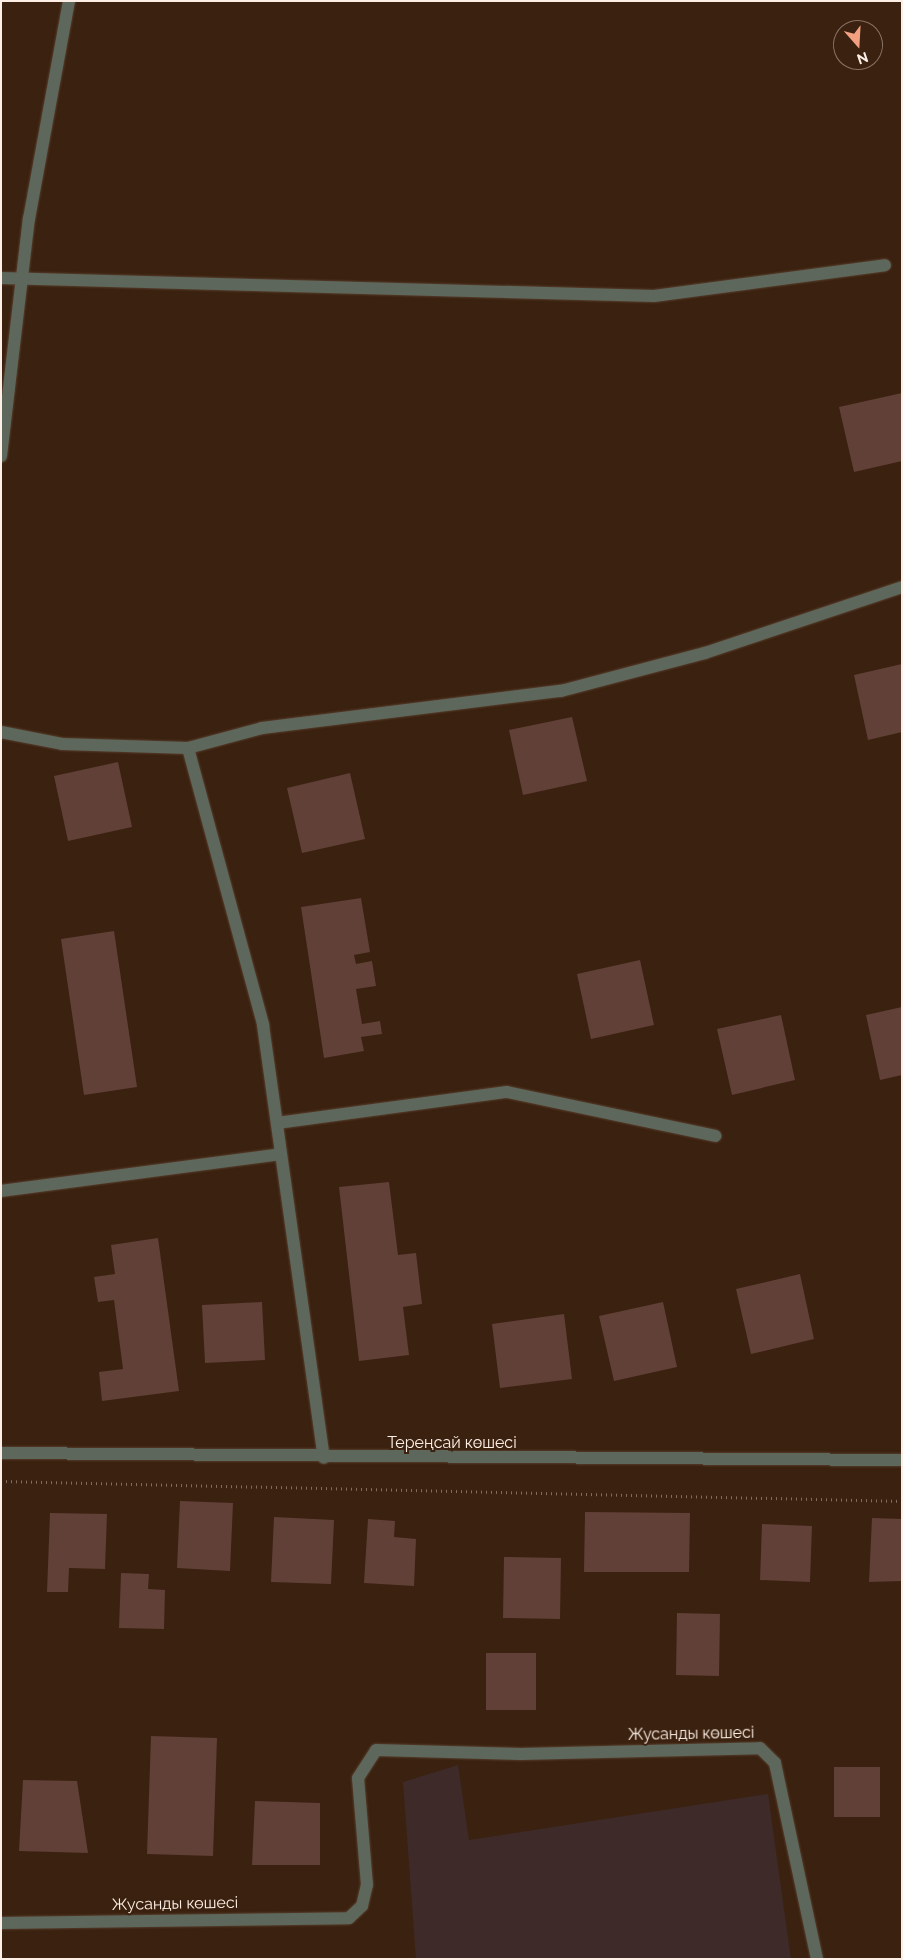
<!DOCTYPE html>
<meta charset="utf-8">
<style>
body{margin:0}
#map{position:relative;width:903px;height:1960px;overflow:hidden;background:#3b210f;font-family:Raleway,sans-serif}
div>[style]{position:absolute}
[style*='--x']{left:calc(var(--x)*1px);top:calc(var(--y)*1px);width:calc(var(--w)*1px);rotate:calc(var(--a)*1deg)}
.commercial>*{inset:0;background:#3e2a29}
.building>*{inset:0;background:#614037}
.path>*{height:3px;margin-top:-1.5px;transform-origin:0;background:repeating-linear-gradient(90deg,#826c5d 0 1px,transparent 0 5px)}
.roads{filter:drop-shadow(0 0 1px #563e2d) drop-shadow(0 0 1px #563e2d)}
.minor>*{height:12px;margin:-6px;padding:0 6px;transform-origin:6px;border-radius:6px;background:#5e675b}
span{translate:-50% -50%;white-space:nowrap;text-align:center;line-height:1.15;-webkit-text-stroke:4px #3b210f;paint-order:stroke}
.street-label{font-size:16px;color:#fdefe5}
.frame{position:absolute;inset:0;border:2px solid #fdefe5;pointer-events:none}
.north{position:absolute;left:833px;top:20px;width:50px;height:50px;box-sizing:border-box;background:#3b210f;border:1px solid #897365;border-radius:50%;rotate:161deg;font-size:14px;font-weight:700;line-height:20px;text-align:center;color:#fdefe5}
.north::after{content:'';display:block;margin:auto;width:18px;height:22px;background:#f2a080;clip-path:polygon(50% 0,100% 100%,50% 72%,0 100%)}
</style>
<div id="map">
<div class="commercial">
<i style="clip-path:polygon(458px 1765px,469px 1840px,768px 1794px,791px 1959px,416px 1959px,403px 1782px)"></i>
</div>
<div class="building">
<i style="clip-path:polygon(902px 393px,902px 461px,854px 472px,839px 407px)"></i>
<i style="clip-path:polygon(902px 664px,902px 732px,868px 740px,854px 675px)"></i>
<i style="clip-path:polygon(572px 717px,587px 781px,523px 795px,509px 730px)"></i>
<i style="clip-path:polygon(118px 762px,132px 827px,68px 841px,54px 776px)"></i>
<i style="clip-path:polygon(350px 773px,365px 839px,302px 853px,287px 788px)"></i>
<i style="clip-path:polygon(361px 898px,370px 952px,354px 955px,356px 964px,372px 961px,376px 986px,356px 989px,362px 1024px,380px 1021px,382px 1034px,361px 1037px,364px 1051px,324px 1058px,301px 907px)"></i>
<i style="clip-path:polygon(114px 931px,137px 1087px,84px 1095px,61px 939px)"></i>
<i style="clip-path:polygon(640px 960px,654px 1025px,591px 1039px,577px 974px)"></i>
<i style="clip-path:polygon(902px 1007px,902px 1075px,880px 1080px,866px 1015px)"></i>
<i style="clip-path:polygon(781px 1015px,795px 1080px,732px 1095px,717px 1029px)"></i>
<i style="clip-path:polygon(389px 1182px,398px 1255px,416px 1253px,422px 1304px,403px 1307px,409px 1355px,359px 1361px,339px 1187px)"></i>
<i style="clip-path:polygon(158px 1238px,179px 1391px,102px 1401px,99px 1372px,123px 1369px,114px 1300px,98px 1302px,94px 1277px,115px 1274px,111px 1245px)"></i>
<i style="clip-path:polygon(800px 1274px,814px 1339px,751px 1354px,736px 1289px)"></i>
<i style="clip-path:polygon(262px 1302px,265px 1360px,205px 1363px,202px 1305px)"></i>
<i style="clip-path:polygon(663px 1302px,677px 1367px,614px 1381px,599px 1316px)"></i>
<i style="clip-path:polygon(564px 1314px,572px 1379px,500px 1388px,492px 1324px)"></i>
<i style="clip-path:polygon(180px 1501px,233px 1503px,230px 1571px,177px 1568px)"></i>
<i style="clip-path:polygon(585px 1512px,690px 1513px,689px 1572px,584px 1572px)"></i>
<i style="clip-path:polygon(50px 1513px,107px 1514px,105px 1569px,69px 1568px,68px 1592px,47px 1592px)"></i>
<i style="clip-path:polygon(274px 1517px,334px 1520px,331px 1584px,271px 1582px)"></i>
<i style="clip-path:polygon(872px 1518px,902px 1519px,902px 1581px,869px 1582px)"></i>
<i style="clip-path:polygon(368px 1519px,395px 1521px,394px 1537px,416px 1539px,414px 1586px,364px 1583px)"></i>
<i style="clip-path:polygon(762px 1524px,812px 1526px,810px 1582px,760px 1580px)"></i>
<i style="clip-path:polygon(504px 1557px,561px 1558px,560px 1619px,503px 1618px)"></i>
<i style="clip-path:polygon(121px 1573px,149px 1574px,148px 1589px,165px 1590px,164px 1629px,119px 1628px)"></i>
<i style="clip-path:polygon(677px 1613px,720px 1614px,719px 1676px,676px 1675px)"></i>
<i style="clip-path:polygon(486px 1653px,536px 1653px,536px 1710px,486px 1710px)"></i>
<i style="clip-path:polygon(151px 1736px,217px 1738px,213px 1856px,147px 1854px)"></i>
<i style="clip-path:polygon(834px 1767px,880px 1767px,880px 1817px,834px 1817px)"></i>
<i style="clip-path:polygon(23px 1780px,77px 1781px,88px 1853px,19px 1851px)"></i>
<i style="clip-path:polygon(255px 1801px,320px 1803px,320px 1865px,252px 1865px)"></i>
</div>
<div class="path">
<i style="--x:1;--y:1481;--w:901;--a:1.27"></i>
</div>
<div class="roads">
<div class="minor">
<i style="--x:1;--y:278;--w:653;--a:1.58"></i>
<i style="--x:654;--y:296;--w:233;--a:-7.6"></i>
<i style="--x:1;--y:456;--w:239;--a:-83.3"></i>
<i style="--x:29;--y:219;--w:222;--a:-79.6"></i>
<i style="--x:1;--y:732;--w:62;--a:11.1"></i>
<i style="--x:62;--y:744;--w:126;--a:1.8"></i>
<i style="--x:188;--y:748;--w:77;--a:-15.1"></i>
<i style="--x:262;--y:728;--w:301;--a:-7.1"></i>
<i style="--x:561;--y:691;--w:149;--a:-14.8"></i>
<i style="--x:705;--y:653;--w:208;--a:-18.5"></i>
<i style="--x:188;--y:748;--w:287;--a:74.8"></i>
<i style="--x:263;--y:1025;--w:437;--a:82"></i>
<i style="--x:277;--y:1123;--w:232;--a:-7.7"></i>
<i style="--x:507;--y:1092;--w:213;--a:11.9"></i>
<i style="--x:1;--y:1191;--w:282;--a:-7.5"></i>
<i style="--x:1;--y:1453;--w:901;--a:0.45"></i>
<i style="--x:1;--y:1923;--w:348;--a:-0.8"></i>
<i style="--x:349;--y:1918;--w:18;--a:-43"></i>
<i style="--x:362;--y:1906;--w:22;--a:-77"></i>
<i style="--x:367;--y:1885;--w:107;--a:-94.8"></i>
<i style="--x:358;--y:1778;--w:33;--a:-57"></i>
<i style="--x:376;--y:1750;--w:145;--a:1.6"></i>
<i style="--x:521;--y:1754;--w:239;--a:-1.4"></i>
<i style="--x:760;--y:1748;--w:21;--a:45"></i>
<i style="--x:775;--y:1763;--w:200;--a:77.9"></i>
</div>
</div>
<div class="street-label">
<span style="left:452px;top:1443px">Тереңсай көшесі</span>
<span style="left:691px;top:1734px;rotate:-1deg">Жусанды көшесі</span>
<span style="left:175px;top:1904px;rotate:-1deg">Жусанды көшесі</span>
</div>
<div class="frame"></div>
<div class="north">N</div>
</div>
